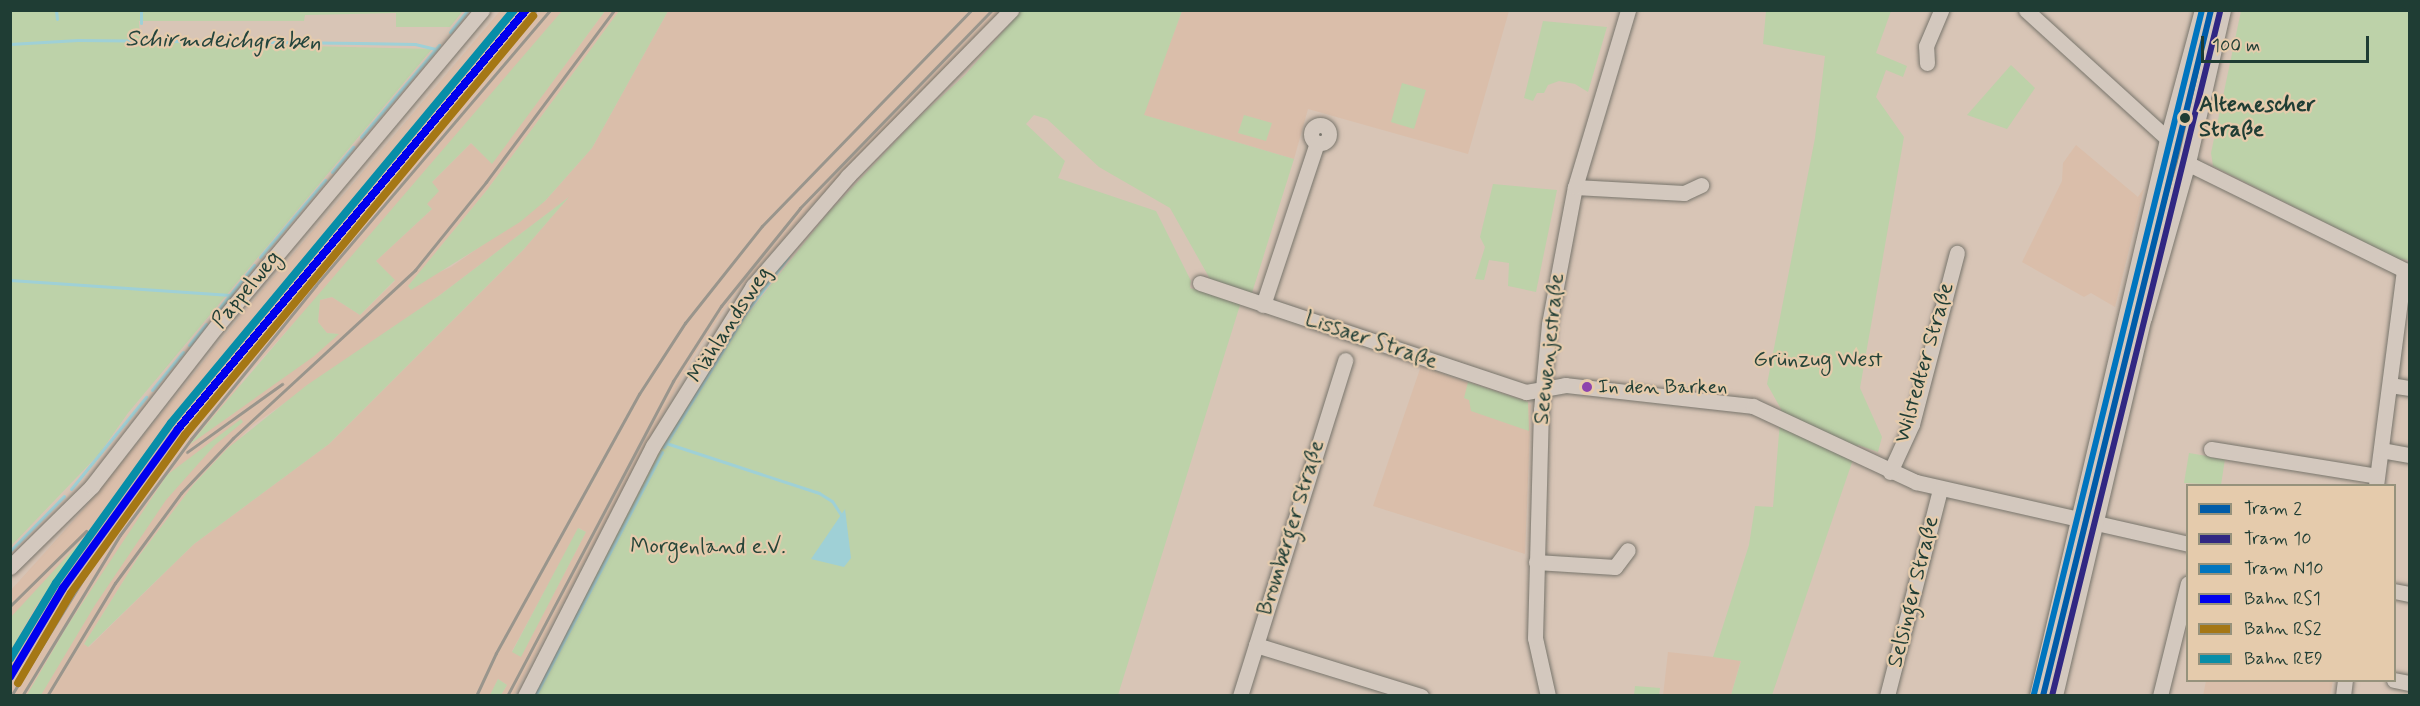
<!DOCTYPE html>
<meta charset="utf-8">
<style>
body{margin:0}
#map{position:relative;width:2420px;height:706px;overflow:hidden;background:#d8c5b6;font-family:Mynerve,sans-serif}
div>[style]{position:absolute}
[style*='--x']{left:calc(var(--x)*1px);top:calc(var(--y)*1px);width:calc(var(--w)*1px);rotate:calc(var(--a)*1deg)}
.built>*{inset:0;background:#dabeaa}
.green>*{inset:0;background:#bdd2a9}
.water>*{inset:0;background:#9fd0d6}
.stream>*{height:3px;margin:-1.5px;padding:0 1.5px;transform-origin:1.5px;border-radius:1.5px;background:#9fd0d6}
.roads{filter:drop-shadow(0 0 2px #78756c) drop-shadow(0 0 2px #78756c)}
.minor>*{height:15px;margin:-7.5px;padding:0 7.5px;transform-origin:7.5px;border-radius:7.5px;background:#d3c8be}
.minor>.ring{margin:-7.5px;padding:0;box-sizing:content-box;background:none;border:15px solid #d3c8be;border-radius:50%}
.major>*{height:18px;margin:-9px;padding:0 9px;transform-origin:9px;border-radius:9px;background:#d3c8be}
.rail>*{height:3px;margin:-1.5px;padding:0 1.5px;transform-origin:1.5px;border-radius:1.5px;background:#99958c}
.rail-1>*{height:8px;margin:-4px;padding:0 4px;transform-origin:4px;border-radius:4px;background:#00e}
.rail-2>*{height:8px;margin:-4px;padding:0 4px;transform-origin:4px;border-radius:4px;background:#a57715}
.rail-3>*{height:8px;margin:-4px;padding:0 4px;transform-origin:4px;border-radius:4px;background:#088ea8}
.tram-1>*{height:6px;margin:-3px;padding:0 3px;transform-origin:3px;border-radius:3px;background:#005ca9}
.tram-2>*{height:6px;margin:-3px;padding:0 3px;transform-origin:3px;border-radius:3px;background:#312783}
.tram-3>*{height:6px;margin:-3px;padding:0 3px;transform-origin:3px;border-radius:3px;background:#0075bf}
.dots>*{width:16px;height:16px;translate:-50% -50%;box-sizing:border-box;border:3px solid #e5cbac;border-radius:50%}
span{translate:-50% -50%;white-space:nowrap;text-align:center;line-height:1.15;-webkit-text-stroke:4.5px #e5cbac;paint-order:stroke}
.bus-label{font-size:20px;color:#1f3d34}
.left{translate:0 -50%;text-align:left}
.stop-label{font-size:22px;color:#1f3d34;font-weight:700}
.street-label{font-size:22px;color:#1f3d34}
.park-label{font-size:22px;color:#264539}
.water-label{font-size:24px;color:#24453d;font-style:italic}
.frame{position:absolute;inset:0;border:12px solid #1f3d34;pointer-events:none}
.legend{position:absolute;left:2186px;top:484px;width:210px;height:198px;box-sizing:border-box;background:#e5cbac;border:2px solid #96927c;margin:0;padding:8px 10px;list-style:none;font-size:18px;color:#1f3d34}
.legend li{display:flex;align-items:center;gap:12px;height:30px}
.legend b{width:30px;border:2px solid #96927c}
.scale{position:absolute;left:2201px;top:36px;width:168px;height:27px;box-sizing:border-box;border:3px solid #1f3d34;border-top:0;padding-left:8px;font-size:18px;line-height:21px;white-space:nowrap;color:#1f3d34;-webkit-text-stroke:4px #e5cbac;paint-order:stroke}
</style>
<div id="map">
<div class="built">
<i style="clip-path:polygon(evenodd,500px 11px,579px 11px,242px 380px,226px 419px,338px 334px,327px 333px,318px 322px,320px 300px,332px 297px,360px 315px,395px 281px,376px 261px,432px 209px,427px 204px,431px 183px,471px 143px,492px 163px,605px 11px,619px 11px,487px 190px,408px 286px,451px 267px,545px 201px,592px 148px,668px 11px,1006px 11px,811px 206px,732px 298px,694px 355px,514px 695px,501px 695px,507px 685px,498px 679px,490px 696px,11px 696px,11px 590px,83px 510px,247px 308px,500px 11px,568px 198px,524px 249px,329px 444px,194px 544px,89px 647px,84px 644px,139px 556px,194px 484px,253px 425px,440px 295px,568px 198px,500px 11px,579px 528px,586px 532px,521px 656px,512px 651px,579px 528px)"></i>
<i style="clip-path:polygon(1182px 11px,1509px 11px,1468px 154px,1308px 109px,1294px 159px,1143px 115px)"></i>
<i style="clip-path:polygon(2076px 145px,2138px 197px,2144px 188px,2115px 307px,2091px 293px,2084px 297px,2022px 262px,2062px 181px,2063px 163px)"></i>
<i style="clip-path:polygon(1421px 366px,1531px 405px,1525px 554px,1373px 506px)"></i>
<i style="clip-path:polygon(1668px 652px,1741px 660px,1731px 695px,1663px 696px)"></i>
<i style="clip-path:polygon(2206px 681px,2333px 681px,2330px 695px,2203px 696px)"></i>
</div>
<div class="green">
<i style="clip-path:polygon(11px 10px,463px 11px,450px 27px,396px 27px,396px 13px,305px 15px,304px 21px,139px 21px,140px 42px,432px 49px,128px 413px,99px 454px,11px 546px)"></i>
<i style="clip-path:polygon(562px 11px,605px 11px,492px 164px,471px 143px,432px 182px,439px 191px,427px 204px,432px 209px,376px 261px,395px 280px,360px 315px,332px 297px,320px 300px,318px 322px,327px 333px,339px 334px,313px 357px,189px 445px)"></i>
<i style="clip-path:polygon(619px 11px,668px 11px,592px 148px,545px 201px,520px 222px,411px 290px,408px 286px,487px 190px)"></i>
<i style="clip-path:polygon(1021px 11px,1182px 11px,1144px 115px,1294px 159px,1251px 296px,1210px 279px,1170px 208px,1099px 167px,1047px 119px,1034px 115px,1026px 124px,1065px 161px,1058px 178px,1156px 211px,1191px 281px,1190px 288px,1241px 302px,1118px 695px,533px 696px,658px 455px,716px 354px,828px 213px,916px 120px,965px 75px)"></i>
<i style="clip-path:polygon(1766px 11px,1891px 11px,1876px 53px,1907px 66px,1903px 77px,1886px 70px,1876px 97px,1904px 137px,1860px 388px,1882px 437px,1878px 452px,1858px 445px,1772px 695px,1731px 695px,1741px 661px,1713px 657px,1749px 545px,1755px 506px,1773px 507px,1781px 409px,1767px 384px,1815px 138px,1825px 56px,1763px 44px)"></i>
<i style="clip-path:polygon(2241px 11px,2409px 11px,2409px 260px,2398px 259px,2213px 166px,2211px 153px)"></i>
<i style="clip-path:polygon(1543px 21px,1607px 27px,1588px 92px,1575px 84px,1559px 81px,1548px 85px,1544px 93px,1537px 93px,1533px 101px,1524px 98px)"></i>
<i style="clip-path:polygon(2011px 65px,2035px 88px,2007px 129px,1967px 115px)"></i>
<i style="clip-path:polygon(1402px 83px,1426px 90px,1414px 129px,1391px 122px)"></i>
<i style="clip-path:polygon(1244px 115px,1272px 123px,1266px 141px,1238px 133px)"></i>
<i style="clip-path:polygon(1493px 184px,1557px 190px,1536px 292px,1508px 286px,1509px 263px,1489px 260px,1484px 280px,1475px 279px,1485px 247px,1480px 237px)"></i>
<i style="clip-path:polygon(569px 197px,524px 249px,329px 444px,194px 544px,88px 647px,84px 644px,139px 556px,194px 484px,228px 448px,307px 385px,440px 295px)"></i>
<i style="clip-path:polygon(1468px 382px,1528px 402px,1529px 431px,1471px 411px,1469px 400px,1464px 398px)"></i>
<i style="clip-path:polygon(241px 419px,243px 422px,215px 445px,166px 500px,95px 605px,41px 695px,27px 695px,66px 628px,167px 475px)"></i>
<i style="clip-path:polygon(2189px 453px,2225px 459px,2221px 485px,2184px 483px)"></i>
<i style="clip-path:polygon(578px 528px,586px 532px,521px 657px,512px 652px)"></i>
<i style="clip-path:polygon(84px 538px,35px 608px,11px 650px,11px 617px)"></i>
<i style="clip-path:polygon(498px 679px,507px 685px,501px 695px,490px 695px)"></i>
<i style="clip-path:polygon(1635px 686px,1660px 688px,1659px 695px,1634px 695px)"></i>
</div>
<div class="water">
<i style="clip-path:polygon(845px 509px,851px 558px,844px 567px,811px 559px)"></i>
</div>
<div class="stream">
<i style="--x:56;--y:10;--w:9;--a:84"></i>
<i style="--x:141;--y:10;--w:13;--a:90"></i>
<i style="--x:450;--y:32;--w:28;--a:-51"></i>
<i style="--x:10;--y:44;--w:68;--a:-3.4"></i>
<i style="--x:78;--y:40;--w:282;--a:0.6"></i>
<i style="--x:360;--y:43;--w:55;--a:1"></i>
<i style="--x:415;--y:44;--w:21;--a:14"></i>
<i style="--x:361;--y:137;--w:121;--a:-49.7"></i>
<i style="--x:332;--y:172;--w:33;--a:-50"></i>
<i style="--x:260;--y:257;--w:101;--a:-49.8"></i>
<i style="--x:10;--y:280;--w:221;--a:3.9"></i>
<i style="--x:212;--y:317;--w:67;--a:-51.1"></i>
<i style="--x:189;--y:345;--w:27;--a:-51"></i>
<i style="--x:152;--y:390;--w:49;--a:-50.8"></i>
<i style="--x:666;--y:443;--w:161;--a:18.1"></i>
<i style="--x:819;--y:493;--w:15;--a:32"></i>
<i style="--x:832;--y:501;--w:17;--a:57"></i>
<i style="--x:664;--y:447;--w:158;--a:-58.7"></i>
<i style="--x:746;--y:312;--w:69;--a:-52.6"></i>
<i style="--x:71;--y:489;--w:119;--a:-50.8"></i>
<i style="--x:10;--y:551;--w:77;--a:-45.5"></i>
<i style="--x:535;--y:696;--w:275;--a:-62.5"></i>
</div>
<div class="roads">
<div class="minor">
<i style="--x:2026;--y:10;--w:193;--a:42.3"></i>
<i style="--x:1927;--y:63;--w:17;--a:-93"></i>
<i style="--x:1926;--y:46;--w:39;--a:-67"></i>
<i class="ring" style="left:1311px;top:125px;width:3px;height:3px"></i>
<i style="--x:2187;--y:163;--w:242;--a:26.2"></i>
<i style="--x:2404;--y:270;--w:218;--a:97.4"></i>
<i style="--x:1575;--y:187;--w:109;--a:3.2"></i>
<i style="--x:1684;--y:193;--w:19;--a:-25"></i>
<i style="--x:1200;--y:283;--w:344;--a:18.5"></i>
<i style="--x:1526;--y:392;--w:40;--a:-10"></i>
<i style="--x:1565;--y:385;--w:189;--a:6.4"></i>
<i style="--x:1753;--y:406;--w:180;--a:25"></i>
<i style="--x:1916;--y:482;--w:279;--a:12.8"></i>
<i style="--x:1263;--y:305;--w:171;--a:-71.6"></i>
<i style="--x:2390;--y:385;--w:20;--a:9"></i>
<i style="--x:2211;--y:449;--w:168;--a:9.2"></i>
<i style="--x:2381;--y:450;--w:29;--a:10"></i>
<i style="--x:1890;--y:472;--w:53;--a:-65.4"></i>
<i style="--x:1912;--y:424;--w:177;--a:-75.3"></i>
<i style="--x:1536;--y:562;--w:79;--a:3.6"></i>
<i style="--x:1615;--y:567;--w:21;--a:-53"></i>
<i style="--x:10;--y:567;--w:115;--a:-44.6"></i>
<i style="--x:92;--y:486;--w:202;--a:-52.1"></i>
<i style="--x:216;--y:327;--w:414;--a:-50"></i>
<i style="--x:2394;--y:591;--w:16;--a:11"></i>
<i style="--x:1256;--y:645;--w:173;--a:17.2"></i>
<i style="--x:2394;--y:680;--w:16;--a:11"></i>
<i style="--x:525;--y:696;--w:281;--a:-62.9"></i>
<i style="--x:653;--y:446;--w:189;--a:-58"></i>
<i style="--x:753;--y:286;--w:145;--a:-49.2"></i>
<i style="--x:848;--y:176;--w:233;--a:-45.5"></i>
<i style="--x:1240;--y:696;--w:352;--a:-72.6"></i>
<i style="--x:1548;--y:696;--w:59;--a:-102.6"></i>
<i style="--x:1535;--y:638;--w:228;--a:-88.5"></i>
<i style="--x:1541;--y:410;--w:86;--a:-84.7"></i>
<i style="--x:1549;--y:324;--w:139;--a:-79.3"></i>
<i style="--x:1575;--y:187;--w:185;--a:-73.3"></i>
<i style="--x:1887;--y:696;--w:214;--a:-75.6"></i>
<i style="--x:2160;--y:696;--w:116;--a:-76.1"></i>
<i style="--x:2343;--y:696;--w:16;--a:-83"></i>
</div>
<div class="major">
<i style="--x:2039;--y:696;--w:571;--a:-76.84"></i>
<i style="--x:2169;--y:140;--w:135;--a:-74.9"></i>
<i style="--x:2054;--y:696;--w:388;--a:-76.8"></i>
<i style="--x:2143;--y:318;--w:161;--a:-74.2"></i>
<i style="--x:2187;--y:163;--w:157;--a:-77.1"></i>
</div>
</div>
<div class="rail">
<i style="--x:471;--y:89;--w:102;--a:-50.6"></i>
<i style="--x:187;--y:452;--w:117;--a:-35.6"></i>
<i style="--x:10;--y:606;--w:107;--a:-44.6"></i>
<i style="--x:11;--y:696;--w:181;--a:-58.3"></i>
<i style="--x:22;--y:696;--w:188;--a:-58.7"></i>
<i style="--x:120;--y:535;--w:119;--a:-53.5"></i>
<i style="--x:191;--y:439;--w:198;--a:-50.9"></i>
<i style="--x:316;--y:285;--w:361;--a:-49.6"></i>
<i style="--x:47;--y:696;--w:132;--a:-59"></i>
<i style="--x:115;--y:583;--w:112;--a:-53.7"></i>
<i style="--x:181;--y:493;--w:76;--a:-46.6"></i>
<i style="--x:233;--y:438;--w:248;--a:-42.7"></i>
<i style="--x:415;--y:270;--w:113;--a:-51.1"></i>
<i style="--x:486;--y:182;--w:214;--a:-53.3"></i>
<i style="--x:476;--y:696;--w:47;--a:-65.1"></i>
<i style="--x:496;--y:653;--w:296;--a:-61.1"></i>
<i style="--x:639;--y:394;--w:85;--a:-57.1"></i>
<i style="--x:685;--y:323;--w:124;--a:-51.6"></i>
<i style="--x:762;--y:226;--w:301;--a:-45.9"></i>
<i style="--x:507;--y:696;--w:356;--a:-62.2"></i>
<i style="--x:673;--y:381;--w:89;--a:-57.4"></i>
<i style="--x:721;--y:306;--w:126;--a:-51.1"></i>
<i style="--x:800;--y:208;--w:276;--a:-45.9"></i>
</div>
<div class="rail-1">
<i style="--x:10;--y:677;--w:104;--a:-59.2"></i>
<i style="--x:63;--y:588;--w:196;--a:-54.1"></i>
<i style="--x:178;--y:429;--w:545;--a:-50.29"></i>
</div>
<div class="rail-2">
<i style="--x:18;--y:683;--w:104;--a:-59.5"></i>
<i style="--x:71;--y:593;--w:195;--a:-54.2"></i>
<i style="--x:185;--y:435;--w:545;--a:-50.29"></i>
</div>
<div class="rail-3">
<i style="--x:10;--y:659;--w:89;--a:-58.8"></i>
<i style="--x:56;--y:583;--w:197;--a:-54.3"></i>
<i style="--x:171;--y:423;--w:537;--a:-50.29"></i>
</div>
<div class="tram-1">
<i style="--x:2043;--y:696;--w:706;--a:-76.24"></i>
</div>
<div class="tram-2">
<i style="--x:2052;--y:696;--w:704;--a:-76.2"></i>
</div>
<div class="tram-3">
<i style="--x:2034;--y:694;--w:704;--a:-76.2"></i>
</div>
<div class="dots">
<i style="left:2185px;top:118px;background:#1f3d34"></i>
<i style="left:1587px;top:387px;background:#8e44ad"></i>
</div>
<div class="bus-label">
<span class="left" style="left:1598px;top:387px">In den Barken</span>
</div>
<div class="stop-label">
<span class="left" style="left:2199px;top:118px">Altenescher<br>Straße</span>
</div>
<div class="street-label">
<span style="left:247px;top:290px;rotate:-50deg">Pappelweg</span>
<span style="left:730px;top:325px;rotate:-57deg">Mählandsweg</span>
<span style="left:1371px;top:341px;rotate:19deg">Lissaer Straße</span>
<span style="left:1550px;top:349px;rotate:-84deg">Seewenjestraße</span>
<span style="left:1925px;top:363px;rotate:-74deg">Wilstedter Straße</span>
<span style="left:1292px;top:528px;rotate:-73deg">Bromberger Straße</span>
<span style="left:1914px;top:592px;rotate:-76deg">Selsinger Straße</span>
</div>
<div class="park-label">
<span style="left:1818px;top:361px">Grünzug West</span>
<span style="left:708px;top:548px">Morgenland e.V.</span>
</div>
<div class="water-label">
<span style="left:223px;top:41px;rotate:1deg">Schirmdeichgraben</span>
</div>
<div class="frame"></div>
<ul class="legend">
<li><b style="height:8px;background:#005ca9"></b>Tram 2</li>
<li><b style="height:8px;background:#312783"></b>Tram 10</li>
<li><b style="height:8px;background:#0075bf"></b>Tram N10</li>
<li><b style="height:8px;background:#00e"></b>Bahn RS1</li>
<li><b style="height:8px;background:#a57715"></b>Bahn RS2</li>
<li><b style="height:8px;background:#088ea8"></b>Bahn RE9</li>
</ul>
<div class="scale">100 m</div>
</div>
